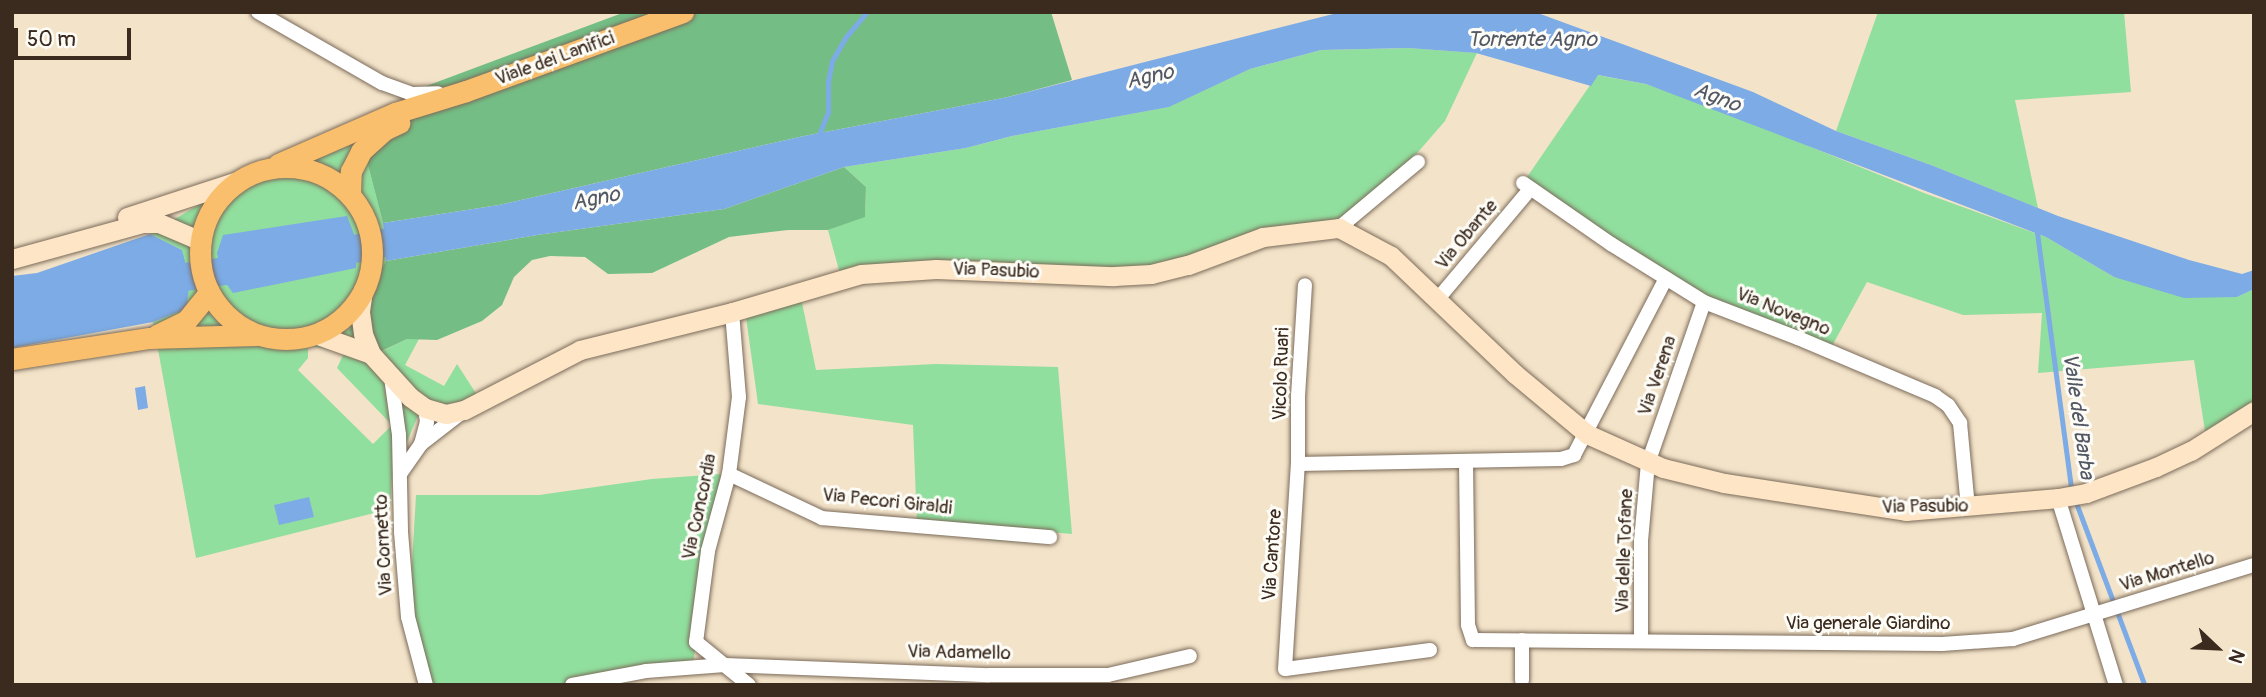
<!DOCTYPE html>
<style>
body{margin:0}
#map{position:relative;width:2266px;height:697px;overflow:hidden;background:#f3e3c9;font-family:Pangolin,sans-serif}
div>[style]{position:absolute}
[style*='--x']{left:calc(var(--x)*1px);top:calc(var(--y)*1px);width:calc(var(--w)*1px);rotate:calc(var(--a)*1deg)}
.green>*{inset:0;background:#91df9e}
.forest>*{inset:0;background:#74be85}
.water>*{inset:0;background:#7cabe6}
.stream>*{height:4.5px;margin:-2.25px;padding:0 2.25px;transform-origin:2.25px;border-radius:2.25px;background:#7cabe6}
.river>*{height:28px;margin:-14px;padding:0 14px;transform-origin:14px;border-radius:14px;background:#7cabe6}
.roads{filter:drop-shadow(0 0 2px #7b6b5a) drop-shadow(0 0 2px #7b6b5a)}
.street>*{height:14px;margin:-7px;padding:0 7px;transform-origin:7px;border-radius:7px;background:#fff}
.secondary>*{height:19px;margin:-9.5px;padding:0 9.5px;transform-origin:9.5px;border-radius:9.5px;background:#fde5c5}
.primary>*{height:21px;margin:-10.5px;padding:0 10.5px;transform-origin:10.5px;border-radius:10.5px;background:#f9bf6d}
.primary>.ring{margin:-10.5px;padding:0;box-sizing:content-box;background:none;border:21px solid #f9bf6d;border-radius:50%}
span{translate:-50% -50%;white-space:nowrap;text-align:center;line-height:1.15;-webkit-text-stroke:6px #fdfcf7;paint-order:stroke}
.street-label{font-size:19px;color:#3b2a1e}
.water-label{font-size:21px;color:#525764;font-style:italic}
.frame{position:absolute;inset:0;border:14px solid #3b2a1e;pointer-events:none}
.north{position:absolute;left:2182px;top:613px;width:70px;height:70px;-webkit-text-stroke:5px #fdfcf7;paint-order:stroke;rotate:113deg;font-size:19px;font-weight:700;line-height:28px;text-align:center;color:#3b2a1e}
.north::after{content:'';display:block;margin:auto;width:24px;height:32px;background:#3b2a1e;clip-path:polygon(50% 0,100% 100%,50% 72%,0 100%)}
.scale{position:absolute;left:14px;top:28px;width:117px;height:32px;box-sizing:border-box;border:4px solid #3b2a1e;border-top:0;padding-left:9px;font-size:21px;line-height:24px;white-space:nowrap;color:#3b2a1e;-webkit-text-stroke:5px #fdfcf7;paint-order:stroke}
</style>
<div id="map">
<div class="green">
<i style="clip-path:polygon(1878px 12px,2124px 12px,2131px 92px,2015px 100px,2038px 208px,1931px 165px,1836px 131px)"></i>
<i style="clip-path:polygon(1409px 48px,1477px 53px,1445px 121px,1346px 235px,1302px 230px,1153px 274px,937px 267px,842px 281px,828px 230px,865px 216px,866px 187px,844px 167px,966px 148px,1012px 136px,1168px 107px,1250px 69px,1321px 50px)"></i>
<i style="clip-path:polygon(1597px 75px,1646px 84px,1720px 110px,1924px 193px,2046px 237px,2114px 277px,2237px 297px,2254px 289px,2254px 412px,2207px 444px,2194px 360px,2038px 373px,2042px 313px,1963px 315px,1867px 282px,1826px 357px,1673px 287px,1525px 180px)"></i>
<i style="clip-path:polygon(evenodd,360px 134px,383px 223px,386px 261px,350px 331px,372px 356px,407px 339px,419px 339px,405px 365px,444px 386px,457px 364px,481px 401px,420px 411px,392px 477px,390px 509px,196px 558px,153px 322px,186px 309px,182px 250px,150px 234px,240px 180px,360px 134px,308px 346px,345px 351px,337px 368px,392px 425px,373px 444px,298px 370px,308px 358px,308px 346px)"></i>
<i style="clip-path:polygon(800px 293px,816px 370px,936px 364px,1058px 367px,1072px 534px,1039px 531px,1038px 543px,989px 540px,979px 528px,917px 524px,913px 425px,758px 404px,745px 310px)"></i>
<i style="clip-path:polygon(721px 474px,692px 670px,607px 685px,429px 685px,410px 600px,416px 495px,539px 495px,652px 479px)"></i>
</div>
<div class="forest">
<i style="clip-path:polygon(625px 12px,1051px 12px,1072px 80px,1008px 97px,804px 136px,499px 205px,383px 223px,360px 134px,413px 91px)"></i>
<i style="clip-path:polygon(844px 167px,866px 187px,865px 217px,828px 230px,788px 230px,729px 237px,652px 273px,608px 274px,585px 257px,550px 256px,532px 260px,514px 277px,502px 305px,482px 321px,437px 340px,407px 339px,371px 356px,349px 331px,386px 261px,537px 235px,724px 209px)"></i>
</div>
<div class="water">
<i style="clip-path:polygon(1341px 12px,1535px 12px,1753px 92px,1836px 131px,1931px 165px,2058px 216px,2189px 260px,2242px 274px,2254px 270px,2254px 289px,2237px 297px,2184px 298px,2114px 277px,2046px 237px,1646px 84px,1598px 75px,1591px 86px,1476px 53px,1408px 48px,1321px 50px,1250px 69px,1169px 107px,1012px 136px,966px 148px,844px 167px,724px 209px,537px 235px,386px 261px,383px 223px,499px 205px,804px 136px,1008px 97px)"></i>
<i style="clip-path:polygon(347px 216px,357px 242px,356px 268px,233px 293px,222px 278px,217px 253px,223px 235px)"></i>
<i style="clip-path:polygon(150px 234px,182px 250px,190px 281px,186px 309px,153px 322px,12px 348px,12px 276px,37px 273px)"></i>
<i style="clip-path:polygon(145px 386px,148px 408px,138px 410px,135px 388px)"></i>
<i style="clip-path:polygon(309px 497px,314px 517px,279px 525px,274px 505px)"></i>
</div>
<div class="stream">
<i style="--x:818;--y:137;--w:27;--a:-68"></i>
<i style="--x:828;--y:112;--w:30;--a:-90"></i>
<i style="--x:828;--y:82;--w:21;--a:-79"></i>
<i style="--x:832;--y:61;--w:28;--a:-60"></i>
<i style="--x:846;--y:37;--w:33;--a:-50"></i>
<i style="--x:2037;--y:229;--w:263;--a:82.4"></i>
<i style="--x:2075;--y:499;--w:199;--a:69.4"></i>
</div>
<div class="river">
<i style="--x:319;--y:256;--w:103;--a:-11.2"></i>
<i style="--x:153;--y:282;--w:106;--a:-8.7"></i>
</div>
<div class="roads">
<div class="street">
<i style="--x:258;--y:12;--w:143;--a:29.8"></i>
<i style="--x:382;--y:83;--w:33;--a:20"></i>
<i style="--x:413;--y:94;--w:25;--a:-2"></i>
<i style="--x:1523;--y:183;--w:107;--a:34.7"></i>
<i style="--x:1611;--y:244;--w:110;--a:31.9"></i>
<i style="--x:1704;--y:302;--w:101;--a:21"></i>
<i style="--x:1798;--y:338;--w:149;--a:22.9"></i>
<i style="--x:1935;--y:396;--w:16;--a:35"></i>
<i style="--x:1948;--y:405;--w:22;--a:56"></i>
<i style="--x:1960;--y:423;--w:84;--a:84.6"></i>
<i style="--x:1339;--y:228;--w:103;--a:-39.9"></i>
<i style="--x:1437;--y:300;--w:138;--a:-50"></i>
<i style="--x:732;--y:312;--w:85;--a:85.3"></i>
<i style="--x:739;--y:397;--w:78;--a:97.4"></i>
<i style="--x:729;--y:474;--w:80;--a:105.3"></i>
<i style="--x:708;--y:551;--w:92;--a:97.5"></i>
<i style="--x:696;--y:642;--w:68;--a:39.1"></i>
<i style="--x:391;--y:377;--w:59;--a:82.1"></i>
<i style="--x:399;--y:435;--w:97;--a:88.8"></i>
<i style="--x:401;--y:532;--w:85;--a:85.3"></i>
<i style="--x:408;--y:617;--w:70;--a:75.2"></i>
<i style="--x:421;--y:444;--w:51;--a:-37.8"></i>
<i style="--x:1466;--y:462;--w:163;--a:89.3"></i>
<i style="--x:1468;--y:625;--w:16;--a:72"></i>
<i style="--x:1473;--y:640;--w:469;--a:0.5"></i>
<i style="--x:1942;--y:644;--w:71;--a:-4"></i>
<i style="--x:2013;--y:639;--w:252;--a:-17.1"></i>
<i style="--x:1298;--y:464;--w:68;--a:-90"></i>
<i style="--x:1298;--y:396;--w:111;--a:-86.4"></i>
<i style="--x:400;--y:474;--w:37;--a:-55"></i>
<i style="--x:421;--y:444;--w:23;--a:-75"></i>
<i style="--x:427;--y:422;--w:14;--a:-98"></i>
<i style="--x:729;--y:474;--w:103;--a:25.3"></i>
<i style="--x:822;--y:518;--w:229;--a:4.8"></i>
<i style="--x:2058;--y:498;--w:196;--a:72.8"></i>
<i style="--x:1522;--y:640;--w:40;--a:90"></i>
<i style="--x:1641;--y:640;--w:99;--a:-90"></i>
<i style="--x:1641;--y:541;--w:78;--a:-84.9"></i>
<i style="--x:1648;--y:463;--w:170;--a:-70.8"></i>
<i style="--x:1430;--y:650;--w:146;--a:172.5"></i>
<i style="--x:1285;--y:669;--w:205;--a:-86.4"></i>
<i style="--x:1298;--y:464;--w:263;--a:-1.1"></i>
<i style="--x:1561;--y:459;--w:14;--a:-17"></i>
<i style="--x:1574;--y:455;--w:199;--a:-62.5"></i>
<i style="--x:572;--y:685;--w:75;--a:-10.7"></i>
<i style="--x:646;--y:671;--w:79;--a:-4.3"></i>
<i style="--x:725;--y:665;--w:264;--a:2.2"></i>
<i style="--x:989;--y:675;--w:119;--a:0"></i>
<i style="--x:1108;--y:675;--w:84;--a:-13"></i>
</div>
<div class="secondary">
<i style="--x:127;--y:217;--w:117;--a:-18"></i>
<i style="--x:12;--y:259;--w:136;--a:-15.4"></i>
<i style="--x:143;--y:223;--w:16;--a:0"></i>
<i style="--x:159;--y:223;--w:46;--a:23.2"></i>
<i style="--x:363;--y:290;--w:22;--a:98"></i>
<i style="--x:360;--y:312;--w:22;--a:82"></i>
<i style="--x:363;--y:334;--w:22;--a:68"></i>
<i style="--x:371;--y:354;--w:58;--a:47.8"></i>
<i style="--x:410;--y:397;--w:19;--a:36"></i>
<i style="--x:425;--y:408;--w:22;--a:16"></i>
<i style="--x:446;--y:414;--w:18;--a:-13"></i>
<i style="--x:464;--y:410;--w:131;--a:-27.3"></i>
<i style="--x:580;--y:350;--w:157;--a:-14"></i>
<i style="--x:732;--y:312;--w:134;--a:-16.4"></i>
<i style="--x:861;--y:274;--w:75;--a:-3.8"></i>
<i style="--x:936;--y:269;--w:178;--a:2.3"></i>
<i style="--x:1114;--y:276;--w:37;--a:-3"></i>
<i style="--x:1151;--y:274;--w:38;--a:-14"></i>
<i style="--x:1188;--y:265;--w:80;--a:-20.5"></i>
<i style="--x:1263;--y:237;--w:77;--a:-6.8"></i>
<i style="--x:1339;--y:228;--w:59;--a:28.3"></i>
<i style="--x:1391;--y:256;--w:171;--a:43.6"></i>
<i style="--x:1515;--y:374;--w:94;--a:39.8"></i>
<i style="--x:1587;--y:434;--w:83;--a:24.1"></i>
<i style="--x:1663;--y:468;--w:63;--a:13.8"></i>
<i style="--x:1724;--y:483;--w:184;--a:8.7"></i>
<i style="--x:1906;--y:511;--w:153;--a:-4.9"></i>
<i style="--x:2058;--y:498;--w:28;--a:-10"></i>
<i style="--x:2086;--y:493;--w:75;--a:-20.4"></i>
<i style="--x:2156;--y:467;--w:38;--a:-25"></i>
<i style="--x:2191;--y:451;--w:75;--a:-32.4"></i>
<i style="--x:315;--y:334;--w:59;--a:19.7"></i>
</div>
<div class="primary">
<i style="--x:278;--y:164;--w:128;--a:-23.6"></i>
<i style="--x:395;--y:113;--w:74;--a:-17.2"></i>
<i style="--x:466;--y:91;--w:231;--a:-20"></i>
<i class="ring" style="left:200px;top:167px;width:151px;height:151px"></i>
<i style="--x:350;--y:194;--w:23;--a:-88"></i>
<i style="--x:351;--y:171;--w:22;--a:-63"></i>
<i style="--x:361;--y:151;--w:31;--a:-42"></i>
<i style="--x:384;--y:130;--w:17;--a:-25"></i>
<i style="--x:157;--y:335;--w:32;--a:-26"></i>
<i style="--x:186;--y:321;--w:35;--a:-51"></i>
<i style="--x:12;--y:359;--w:139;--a:-8.7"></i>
<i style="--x:149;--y:338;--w:107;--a:-1.6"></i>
</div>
</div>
<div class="street-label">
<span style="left:555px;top:59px;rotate:-20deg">Viale dei Lanifici</span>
<span style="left:1467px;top:235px;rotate:-50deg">Via Obante</span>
<span style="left:996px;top:271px;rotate:2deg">Via Pasubio</span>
<span style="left:1783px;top:312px;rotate:22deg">Via Novegno</span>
<span style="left:1282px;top:374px;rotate:-88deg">Vicolo Ruari</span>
<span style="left:1658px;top:376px;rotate:-71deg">Via Verena</span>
<span style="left:887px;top:502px;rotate:6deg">Via Pecori Giraldi</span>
<span style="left:700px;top:507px;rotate:-78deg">Via Concordia</span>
<span style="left:1925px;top:507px;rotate:-1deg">Via Pasubio</span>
<span style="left:384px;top:545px;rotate:-93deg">Via Cornetto</span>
<span style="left:1625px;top:551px;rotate:-88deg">Via delle Tofane</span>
<span style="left:1273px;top:555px;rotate:-86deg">Via Cantore</span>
<span style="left:2167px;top:572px;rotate:-17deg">Via Montello</span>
<span style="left:1868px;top:624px">Via generale Giardino</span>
<span style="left:959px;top:653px;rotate:1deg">Via Adamello</span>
</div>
<div class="water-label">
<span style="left:1532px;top:40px">Torrente Agno</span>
<span style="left:1150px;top:77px;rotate:-13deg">Agno</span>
<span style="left:1717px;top:98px;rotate:21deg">Agno</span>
<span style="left:596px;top:199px;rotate:-12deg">Agno</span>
<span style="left:2078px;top:416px;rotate:82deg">Valle del Barba</span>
</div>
<div class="frame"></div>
<div class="north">N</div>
<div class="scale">50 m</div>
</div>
